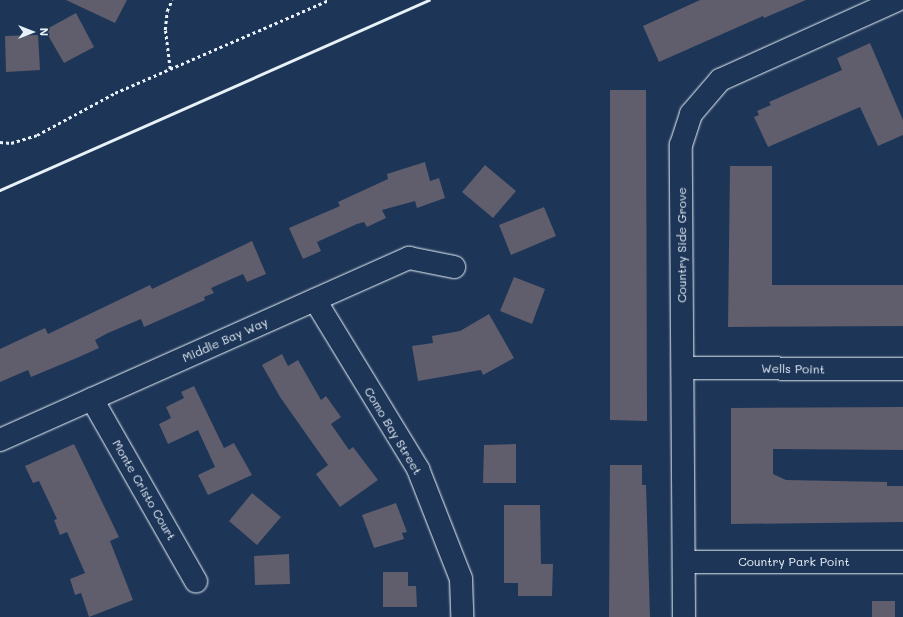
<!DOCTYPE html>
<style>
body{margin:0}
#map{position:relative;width:903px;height:617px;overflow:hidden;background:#1d3557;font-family:Mali,sans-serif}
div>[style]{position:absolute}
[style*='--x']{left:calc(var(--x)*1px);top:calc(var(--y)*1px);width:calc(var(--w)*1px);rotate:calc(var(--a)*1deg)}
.building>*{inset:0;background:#605d6c}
.path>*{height:2.5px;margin-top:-1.25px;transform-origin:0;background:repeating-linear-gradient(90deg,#e8f1f8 0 3px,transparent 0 6px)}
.roads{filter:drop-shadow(0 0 1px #e8f1f8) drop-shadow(0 0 1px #e8f1f8)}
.minor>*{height:22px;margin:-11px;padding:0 11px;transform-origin:11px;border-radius:11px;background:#1d3557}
.rail>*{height:3px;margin:-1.5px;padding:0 1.5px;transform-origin:1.5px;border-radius:1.5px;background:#e8f1f8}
span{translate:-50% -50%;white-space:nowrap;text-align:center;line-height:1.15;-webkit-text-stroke:4px #1d3557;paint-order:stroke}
.street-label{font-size:12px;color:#e8f1f8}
.north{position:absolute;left:12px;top:12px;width:40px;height:40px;-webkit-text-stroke:3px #1d3557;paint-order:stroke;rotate:90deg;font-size:11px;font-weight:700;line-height:16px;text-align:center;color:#e8f1f8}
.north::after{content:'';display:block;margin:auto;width:14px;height:18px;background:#e8f1f8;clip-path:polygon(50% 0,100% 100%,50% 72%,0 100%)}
</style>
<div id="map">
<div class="building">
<i style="clip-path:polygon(66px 0,127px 0,115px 23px)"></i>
<i style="clip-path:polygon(700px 0,806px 0,764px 18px,763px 16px,659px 62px,643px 26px)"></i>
<i style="clip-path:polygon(76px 13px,94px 47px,64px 63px,45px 30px)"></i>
<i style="clip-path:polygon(38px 35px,40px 70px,6px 72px,5px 36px)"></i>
<i style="clip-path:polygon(870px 43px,903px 120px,903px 135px,878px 146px,860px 107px,768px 147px,754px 117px,759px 115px,757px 111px,771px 105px,769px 102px,842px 70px,837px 58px)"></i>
<i style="clip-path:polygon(610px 90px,646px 90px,647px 421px,610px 420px)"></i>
<i style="clip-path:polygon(425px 162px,430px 181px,439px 178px,445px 198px,417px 208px,415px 201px,382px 210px,386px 218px,367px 227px,364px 222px,357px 224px,317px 242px,321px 251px,303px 259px,289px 228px,340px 206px,338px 202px,388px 179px,387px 174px)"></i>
<i style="clip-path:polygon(485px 165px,516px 191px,493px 218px,462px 192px)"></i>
<i style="clip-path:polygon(730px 166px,772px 166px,772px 285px,903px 285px,903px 326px,728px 327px)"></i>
<i style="clip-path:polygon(544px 207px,556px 236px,511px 255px,499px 225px)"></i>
<i style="clip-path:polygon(252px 241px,266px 274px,247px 282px,243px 274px,211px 288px,214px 293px,204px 297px,205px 300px,144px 327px,141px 319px,108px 333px,95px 340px,99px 348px,79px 357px,31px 377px,28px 370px,0 382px,0 349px,45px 328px,48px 334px,150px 285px,152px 289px)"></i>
<i style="clip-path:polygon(514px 277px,545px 289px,532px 324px,500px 311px)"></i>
<i style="clip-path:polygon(489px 314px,514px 358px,483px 375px,481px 370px,418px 381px,412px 346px,433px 343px,432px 336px,460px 331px)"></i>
<i style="clip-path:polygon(282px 354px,288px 366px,298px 360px,321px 400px,326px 396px,341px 417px,331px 424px,349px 450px,353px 447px,378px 480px,340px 507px,316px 474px,328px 465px,280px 397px,262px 365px)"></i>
<i style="clip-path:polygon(194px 386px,224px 448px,234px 443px,252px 475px,208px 495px,198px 475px,215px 467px,198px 430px,168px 444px,159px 424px,171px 418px,166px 407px,184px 398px,181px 392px)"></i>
<i style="clip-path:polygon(903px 407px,903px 450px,773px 449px,773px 474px,786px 480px,887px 482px,887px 486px,903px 486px,903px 522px,731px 524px,731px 408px)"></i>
<i style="clip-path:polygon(74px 444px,119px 537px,110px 541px,133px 600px,89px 617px,81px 593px,75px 595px,70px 579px,85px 573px,67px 532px,60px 535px,54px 520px,57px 519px,39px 481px,33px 483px,25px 466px)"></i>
<i style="clip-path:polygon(516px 444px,516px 483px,483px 483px,484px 445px)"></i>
<i style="clip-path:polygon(610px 465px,642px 465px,642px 485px,646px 485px,650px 617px,609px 617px)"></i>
<i style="clip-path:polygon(252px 493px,281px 517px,257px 545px,229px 521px)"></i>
<i style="clip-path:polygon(396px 503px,407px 532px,402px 533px,404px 539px,374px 548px,362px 515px)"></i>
<i style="clip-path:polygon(504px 505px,540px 505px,541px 564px,553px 564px,552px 596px,518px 596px,518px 583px,504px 583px)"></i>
<i style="clip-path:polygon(289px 554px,290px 584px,255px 585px,254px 556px)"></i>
<i style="clip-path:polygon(383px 572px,408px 572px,408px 586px,416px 586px,417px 607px,383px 607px)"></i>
<i style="clip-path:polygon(872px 601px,895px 601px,895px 617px,872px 617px)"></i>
</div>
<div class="path">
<i style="--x:170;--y:69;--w:39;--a:-97"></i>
<i style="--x:165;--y:30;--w:19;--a:-84"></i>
<i style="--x:167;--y:11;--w:12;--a:-66"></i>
<i style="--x:0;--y:142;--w:11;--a:5"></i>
<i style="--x:11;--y:143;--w:27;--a:-17"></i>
<i style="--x:37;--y:135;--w:89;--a:-28.3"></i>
<i style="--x:115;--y:93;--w:233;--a:-23.5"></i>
</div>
<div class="roads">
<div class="minor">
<i style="--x:315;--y:300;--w:198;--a:58.6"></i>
<i style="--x:418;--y:469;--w:118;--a:68.6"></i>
<i style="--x:461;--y:579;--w:38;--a:88"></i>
<i style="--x:683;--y:368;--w:220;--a:0.3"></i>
<i style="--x:92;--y:399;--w:210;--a:60.3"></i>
<i style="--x:0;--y:440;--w:448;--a:-24"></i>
<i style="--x:409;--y:258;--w:46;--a:11.3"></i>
<i style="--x:684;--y:562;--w:219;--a:0"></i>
<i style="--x:684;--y:617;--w:472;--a:-90.4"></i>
<i style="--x:681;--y:145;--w:33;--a:-72"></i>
<i style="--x:691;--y:114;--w:45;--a:-49.5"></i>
<i style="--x:720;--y:80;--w:194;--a:-24.3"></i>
</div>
</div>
<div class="rail">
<i style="--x:0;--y:190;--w:469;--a:-23.9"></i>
</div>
<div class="street-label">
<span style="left:682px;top:245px;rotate:-90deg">Country Side Grove</span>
<span style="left:225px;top:340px;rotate:-24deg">Middle Bay Way</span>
<span style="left:793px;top:369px;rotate:1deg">Wells Point</span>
<span style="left:393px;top:431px;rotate:59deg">Como Bay Street</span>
<span style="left:144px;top:490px;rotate:60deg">Monte Cristo Court</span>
<span style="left:794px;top:562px">Country Park Point</span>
</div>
<div class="north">N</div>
</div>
